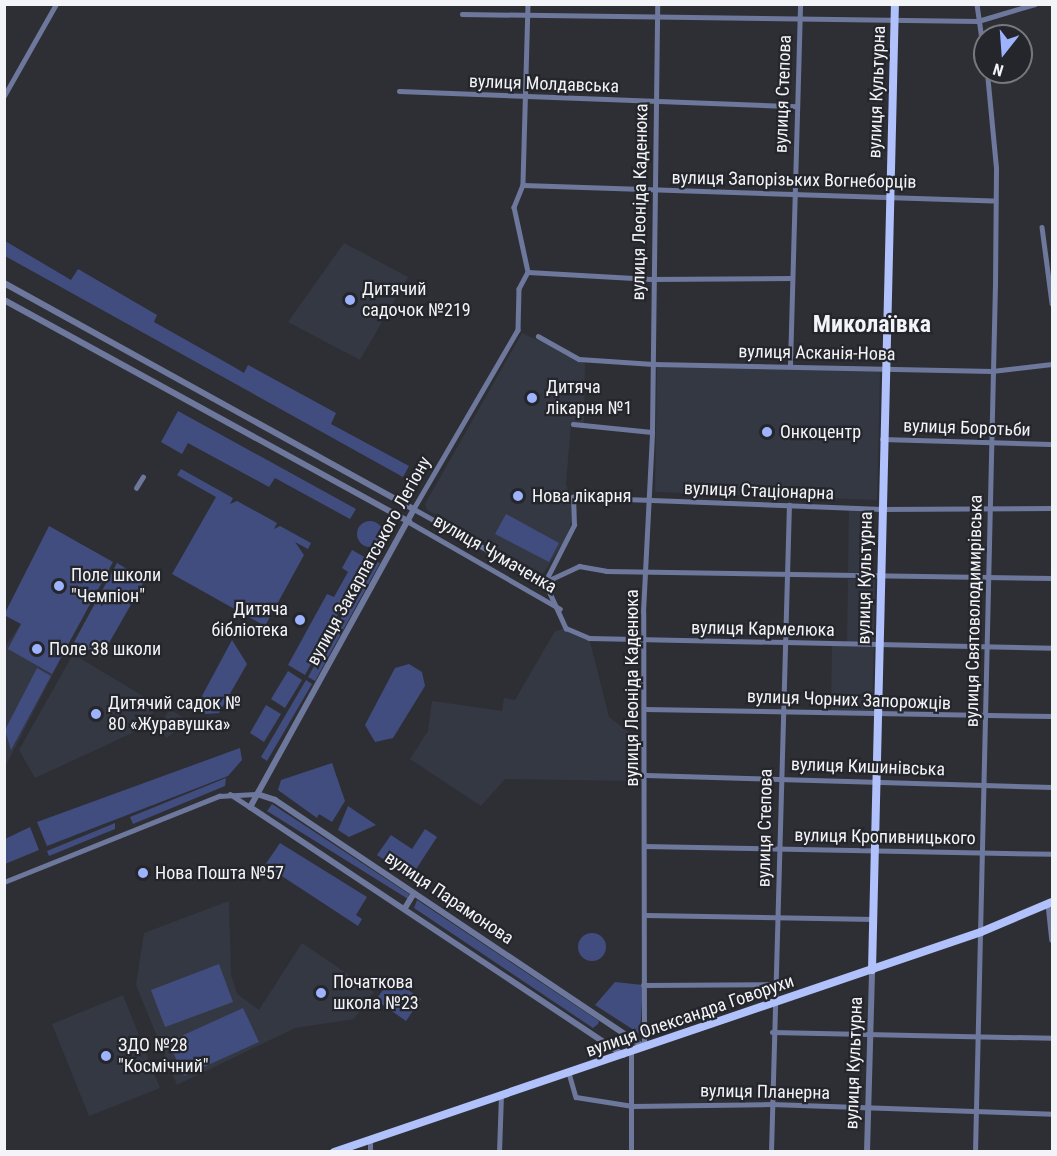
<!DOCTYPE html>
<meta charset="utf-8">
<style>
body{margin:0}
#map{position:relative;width:1057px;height:1156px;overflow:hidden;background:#2e2f35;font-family:"Roboto Condensed",sans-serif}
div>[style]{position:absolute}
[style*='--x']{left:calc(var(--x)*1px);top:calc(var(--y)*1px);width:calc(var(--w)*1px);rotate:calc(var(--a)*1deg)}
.built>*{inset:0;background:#343843}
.green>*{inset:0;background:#404d7e}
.round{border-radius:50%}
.minor>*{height:4.5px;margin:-2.25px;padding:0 2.25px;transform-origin:2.25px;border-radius:2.25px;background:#6d789c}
.tertiary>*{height:6px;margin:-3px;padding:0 3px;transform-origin:3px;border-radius:3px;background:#6d789c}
.primary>*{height:8px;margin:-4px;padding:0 4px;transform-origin:4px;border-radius:4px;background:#b0c1fb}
.dots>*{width:16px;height:16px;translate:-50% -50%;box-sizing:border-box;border:3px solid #24262b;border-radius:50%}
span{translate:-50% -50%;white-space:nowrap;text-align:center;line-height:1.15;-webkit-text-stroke:4.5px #24262b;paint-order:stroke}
.street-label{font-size:18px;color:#f3f4f8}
.poi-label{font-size:18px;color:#f3f4f8}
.left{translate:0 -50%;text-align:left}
.right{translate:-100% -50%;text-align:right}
.district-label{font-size:24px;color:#f3f4f8;font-weight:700}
.frame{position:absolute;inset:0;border:6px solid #f3f4f8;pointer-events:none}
.north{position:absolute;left:973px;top:24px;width:60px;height:60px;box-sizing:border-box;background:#24262b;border:2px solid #77787d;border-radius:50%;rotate:197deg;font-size:16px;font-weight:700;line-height:24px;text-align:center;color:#f3f4f8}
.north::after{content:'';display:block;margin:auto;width:21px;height:27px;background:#9eb3fd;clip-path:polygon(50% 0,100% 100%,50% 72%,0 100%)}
</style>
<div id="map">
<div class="built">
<i style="clip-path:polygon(344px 243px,408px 277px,360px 360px,288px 322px)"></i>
<i style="clip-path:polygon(522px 333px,585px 361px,584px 424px,571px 423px,566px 484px,574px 512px,567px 537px,543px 574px,427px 510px,425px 504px)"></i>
<i style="clip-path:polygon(657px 367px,880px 371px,877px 500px,655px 492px)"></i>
<i style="clip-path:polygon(849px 509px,873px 510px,871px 573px,848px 572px)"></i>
<i style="clip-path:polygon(848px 579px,875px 580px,874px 642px,847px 642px)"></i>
<i style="clip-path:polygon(21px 624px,66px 649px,5px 767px,5px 647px)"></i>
<i style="clip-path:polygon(566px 628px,589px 638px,609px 717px,635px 737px,635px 781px,505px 779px,481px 806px,410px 759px,428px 731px,432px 701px,502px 711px,504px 698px,515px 700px,555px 631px)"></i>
<i style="clip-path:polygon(832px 645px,874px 647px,872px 712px,831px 711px)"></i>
<i style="clip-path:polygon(73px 654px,158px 705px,143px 728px,35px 778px,19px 750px)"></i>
<i style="clip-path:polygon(170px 709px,188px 721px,167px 738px,156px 730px)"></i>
<i style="clip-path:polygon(229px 901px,231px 975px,237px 994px,259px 1010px,302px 943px,374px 992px,354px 1019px,295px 1028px,177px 1085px,136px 985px,144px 933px)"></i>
<i style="clip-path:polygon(123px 995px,160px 1088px,89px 1116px,52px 1024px)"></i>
</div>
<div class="green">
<i style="clip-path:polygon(5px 241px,71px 280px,78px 269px,157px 315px,154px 322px,234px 367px,244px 373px,248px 365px,336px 413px,331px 424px,409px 466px,403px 477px,5px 256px)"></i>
<i style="clip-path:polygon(178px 411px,356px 509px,350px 519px,275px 478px,269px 487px,188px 443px,182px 454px,161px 442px)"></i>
<i style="clip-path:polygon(181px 469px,233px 498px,230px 504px,237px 501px,277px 523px,274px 529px,280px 526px,311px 543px,308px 549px,295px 542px,304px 555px,265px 626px,172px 574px,216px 497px,177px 475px)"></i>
<i style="clip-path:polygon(506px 514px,559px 543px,549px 562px,495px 534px)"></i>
<i class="round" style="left:357px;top:521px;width:26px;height:26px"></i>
<i style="clip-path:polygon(49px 526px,113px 562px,52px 674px,8px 649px,21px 624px,4px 615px)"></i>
<i style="clip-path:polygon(352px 550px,368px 559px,305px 675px,288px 665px,327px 594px,334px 597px,348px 572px,342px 568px)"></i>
<i style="clip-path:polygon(373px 560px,380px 563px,315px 681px,308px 677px)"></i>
<i style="clip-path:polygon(117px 563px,145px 580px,101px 657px,74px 642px)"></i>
<i style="clip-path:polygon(232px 640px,247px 664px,219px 713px,205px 714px,195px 709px)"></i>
<i style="clip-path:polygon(409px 664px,422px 672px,425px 686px,393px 738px,375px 742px,365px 725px,395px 668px)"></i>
<i style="clip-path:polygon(37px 668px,51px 676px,11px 750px,5px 730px)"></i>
<i style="clip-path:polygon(288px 671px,302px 680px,285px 708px,271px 699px)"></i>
<i style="clip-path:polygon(306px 680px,312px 684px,267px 761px,261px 757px)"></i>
<i style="clip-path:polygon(266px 705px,281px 714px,264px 742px,250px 733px)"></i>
<i style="clip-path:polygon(240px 748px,242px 760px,228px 776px,47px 846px,37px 822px)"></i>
<i style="clip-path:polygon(332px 763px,345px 801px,332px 822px,319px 814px,317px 818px,278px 790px,281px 780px)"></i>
<i style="clip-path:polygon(226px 778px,225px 786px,133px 824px,130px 817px)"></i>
<i style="clip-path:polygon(272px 804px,409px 894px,408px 899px,267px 811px)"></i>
<i style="clip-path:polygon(348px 806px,376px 825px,349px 837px,338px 830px)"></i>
<i style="clip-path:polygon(115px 823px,115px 829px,49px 856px,47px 851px)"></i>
<i style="clip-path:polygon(30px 827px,39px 850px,5px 864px,5px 839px)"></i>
<i style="clip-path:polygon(425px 829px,437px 837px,411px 877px,377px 855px,391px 835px,412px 849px)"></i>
<i style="clip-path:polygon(280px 843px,367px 897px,356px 915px,362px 919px,358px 926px,265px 865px)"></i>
<i style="clip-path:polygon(417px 900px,599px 1021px,598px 1024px,593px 1028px,414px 908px)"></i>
<i class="round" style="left:578px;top:933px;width:28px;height:28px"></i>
<i style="clip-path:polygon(219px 964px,233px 1002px,165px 1027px,151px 990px)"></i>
<i style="clip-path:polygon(391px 978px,421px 999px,406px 1021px,376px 1000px)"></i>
<i style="clip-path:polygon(615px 982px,643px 985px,640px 1034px,595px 1005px)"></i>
<i style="clip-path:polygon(243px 1008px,259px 1042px,184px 1076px,168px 1042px)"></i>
</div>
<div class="minor">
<i style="--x:528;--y:4;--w:181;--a:91.6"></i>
<i style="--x:523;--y:185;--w:24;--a:112"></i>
<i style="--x:514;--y:207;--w:66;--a:77.8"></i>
<i style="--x:528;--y:272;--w:19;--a:118"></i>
<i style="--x:519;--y:289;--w:41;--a:91.4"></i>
<i style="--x:518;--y:330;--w:207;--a:120.2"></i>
<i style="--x:414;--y:509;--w:150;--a:29.1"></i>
<i style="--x:545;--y:582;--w:51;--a:65.5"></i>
<i style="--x:566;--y:628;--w:25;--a:23"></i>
<i style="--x:589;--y:638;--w:463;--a:1.2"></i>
<i style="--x:977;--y:4;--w:58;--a:82"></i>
<i style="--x:462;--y:14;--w:516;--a:0.78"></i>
<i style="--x:978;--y:21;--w:59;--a:-16.6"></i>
<i style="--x:399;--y:91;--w:397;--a:2.2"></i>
<i style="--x:4;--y:96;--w:106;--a:-60.5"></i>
<i style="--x:523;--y:185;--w:470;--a:1.9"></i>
<i style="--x:1042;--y:227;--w:77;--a:82.5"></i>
<i style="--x:528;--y:272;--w:123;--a:3.3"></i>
<i style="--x:651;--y:279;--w:141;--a:-0.4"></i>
<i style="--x:538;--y:336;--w:47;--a:29.3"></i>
<i style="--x:579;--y:359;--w:74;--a:3.9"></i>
<i style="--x:653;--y:364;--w:339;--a:1.2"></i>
<i style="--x:992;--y:371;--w:60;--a:-6.7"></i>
<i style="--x:790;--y:365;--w:361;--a:-88.4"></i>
<i style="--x:573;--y:424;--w:79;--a:5.8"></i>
<i style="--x:882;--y:439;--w:168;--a:1.7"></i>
<i style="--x:136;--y:488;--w:13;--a:-58"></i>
<i style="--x:409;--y:522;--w:174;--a:29.9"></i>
<i style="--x:545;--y:582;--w:64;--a:-63"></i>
<i style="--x:574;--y:525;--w:28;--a:-92"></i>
<i style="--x:573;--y:497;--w:309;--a:2.2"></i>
<i style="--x:882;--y:509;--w:170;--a:-0.3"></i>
<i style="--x:545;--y:582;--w:38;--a:-25"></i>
<i style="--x:579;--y:566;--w:27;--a:10"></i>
<i style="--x:606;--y:571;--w:446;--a:0.9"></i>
<i style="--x:645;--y:709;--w:407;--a:1"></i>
<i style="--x:646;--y:775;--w:406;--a:1.7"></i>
<i style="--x:230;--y:794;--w:24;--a:33"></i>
<i style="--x:644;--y:846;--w:408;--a:1.1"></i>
<i style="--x:4;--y:882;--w:232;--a:-21.8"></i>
<i style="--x:219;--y:796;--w:38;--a:-3"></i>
<i style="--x:1048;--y:904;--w:36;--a:84"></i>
<i style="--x:646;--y:915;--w:227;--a:1"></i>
<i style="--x:643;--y:985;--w:131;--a:-0.4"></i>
<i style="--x:772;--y:1032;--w:280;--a:1.2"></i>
<i style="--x:644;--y:1047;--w:435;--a:-90.1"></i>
<i style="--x:643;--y:612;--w:180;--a:-87.1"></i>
<i style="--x:652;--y:432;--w:428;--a:-89.3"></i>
<i style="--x:569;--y:1073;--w:25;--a:74"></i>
<i style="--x:576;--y:1097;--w:57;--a:9.1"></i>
<i style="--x:632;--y:1106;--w:139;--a:-0.8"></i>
<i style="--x:771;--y:1104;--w:281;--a:2"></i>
<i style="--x:370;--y:1152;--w:13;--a:-90"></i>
<i style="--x:499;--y:1152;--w:58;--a:-88"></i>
<i style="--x:631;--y:1152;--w:100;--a:-90"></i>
<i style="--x:771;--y:1152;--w:647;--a:-88.41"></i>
<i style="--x:975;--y:1152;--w:867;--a:-88.68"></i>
<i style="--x:995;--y:285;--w:117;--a:-89.5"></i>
<i style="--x:996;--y:168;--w:96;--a:-95.4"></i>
</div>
<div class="tertiary">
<i style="--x:4;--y:283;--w:468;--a:28.9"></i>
<i style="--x:414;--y:509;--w:340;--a:118.8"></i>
<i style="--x:250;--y:807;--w:448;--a:33.6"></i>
<i style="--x:4;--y:300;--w:462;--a:28.7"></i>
<i style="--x:257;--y:794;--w:19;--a:18"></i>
<i style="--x:275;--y:800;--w:444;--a:33.8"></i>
<i style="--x:405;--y:908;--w:17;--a:-59"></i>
<i style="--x:867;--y:1152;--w:182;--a:-88.4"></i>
</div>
<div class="primary">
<i style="--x:872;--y:970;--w:966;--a:-88.64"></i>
<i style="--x:334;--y:1152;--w:683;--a:-18.78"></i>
<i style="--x:981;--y:932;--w:77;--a:-22.9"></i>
</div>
<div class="dots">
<i style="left:350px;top:300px;background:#9eb3fd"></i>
<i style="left:532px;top:398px;background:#9eb3fd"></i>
<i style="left:767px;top:432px;background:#9eb3fd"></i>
<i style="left:518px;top:496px;background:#9eb3fd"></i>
<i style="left:59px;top:586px;background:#9eb3fd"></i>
<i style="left:300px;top:620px;background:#9eb3fd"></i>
<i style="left:37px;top:649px;background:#9eb3fd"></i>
<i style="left:96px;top:714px;background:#9eb3fd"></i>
<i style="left:143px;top:873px;background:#9eb3fd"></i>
<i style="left:321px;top:993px;background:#9eb3fd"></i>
<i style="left:106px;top:1056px;background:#9eb3fd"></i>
</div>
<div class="street-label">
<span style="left:544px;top:84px;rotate:2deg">вулиця Молдавська</span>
<span style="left:877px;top:92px;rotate:-88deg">вулиця Культурна</span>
<span style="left:783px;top:94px;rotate:-88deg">вулиця Степова</span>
<span style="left:794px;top:180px;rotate:1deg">вулиця Запорізьких Вогнеборців</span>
<span style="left:640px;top:202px;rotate:-89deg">вулиця Леоніда Каденюка</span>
<span style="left:817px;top:353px;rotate:1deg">вулиця Асканія-Нова</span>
<span style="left:967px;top:428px;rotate:2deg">вулиця Боротьби</span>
<span style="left:759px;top:491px;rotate:2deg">вулиця Стаціонарна</span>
<span style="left:495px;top:554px;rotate:30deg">вулиця Чумаченка</span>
<span style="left:369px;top:561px;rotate:-61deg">вулиця Закарпатського Легіону</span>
<span style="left:865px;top:578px;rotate:-89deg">вулиця Культурна</span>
<span style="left:974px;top:611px;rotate:-89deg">вулиця Святоволодимирівська</span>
<span style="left:763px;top:629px;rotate:1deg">вулиця Кармелюка</span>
<span style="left:632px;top:688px;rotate:-90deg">вулиця Леоніда Каденюка</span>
<span style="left:849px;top:700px;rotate:2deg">вулиця Чорних Запорожців</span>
<span style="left:868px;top:767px;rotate:2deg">вулиця Кишинівська</span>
<span style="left:765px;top:828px;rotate:-89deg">вулиця Степова</span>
<span style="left:885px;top:837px;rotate:1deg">вулиця Кропивницького</span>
<span style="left:449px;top:898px;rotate:34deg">вулиця Парамонова</span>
<span style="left:690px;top:1016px;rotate:-19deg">вулиця Олександра Говорухи</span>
<span style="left:854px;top:1063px;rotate:-88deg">вулиця Культурна</span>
<span style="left:765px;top:1092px;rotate:1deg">вулиця Планерна</span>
</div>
<div class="poi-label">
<span class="left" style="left:362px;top:300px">Дитячий<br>садочок №219</span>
<span class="left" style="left:546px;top:398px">Дитяча<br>лікарня №1</span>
<span class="left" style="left:780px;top:432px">Онкоцентр</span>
<span class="left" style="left:532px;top:496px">Нова лікарня</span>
<span class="left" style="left:71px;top:586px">Поле школи<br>"Чемпіон"</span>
<span class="right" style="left:288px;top:620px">Дитяча<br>бібліотека</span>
<span class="left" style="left:49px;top:649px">Поле 38 школи</span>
<span class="left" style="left:108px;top:714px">Дитячий садок №<br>80 «Журавушка»</span>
<span class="left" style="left:155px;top:873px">Нова Пошта №57</span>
<span class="left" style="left:333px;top:993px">Початкова<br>школа №23</span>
<span class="left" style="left:118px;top:1056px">ЗДО №28<br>"Космічний"</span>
</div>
<div class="district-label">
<span style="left:872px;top:325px">Миколаївка</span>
</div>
<div class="frame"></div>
<div class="north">N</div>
</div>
